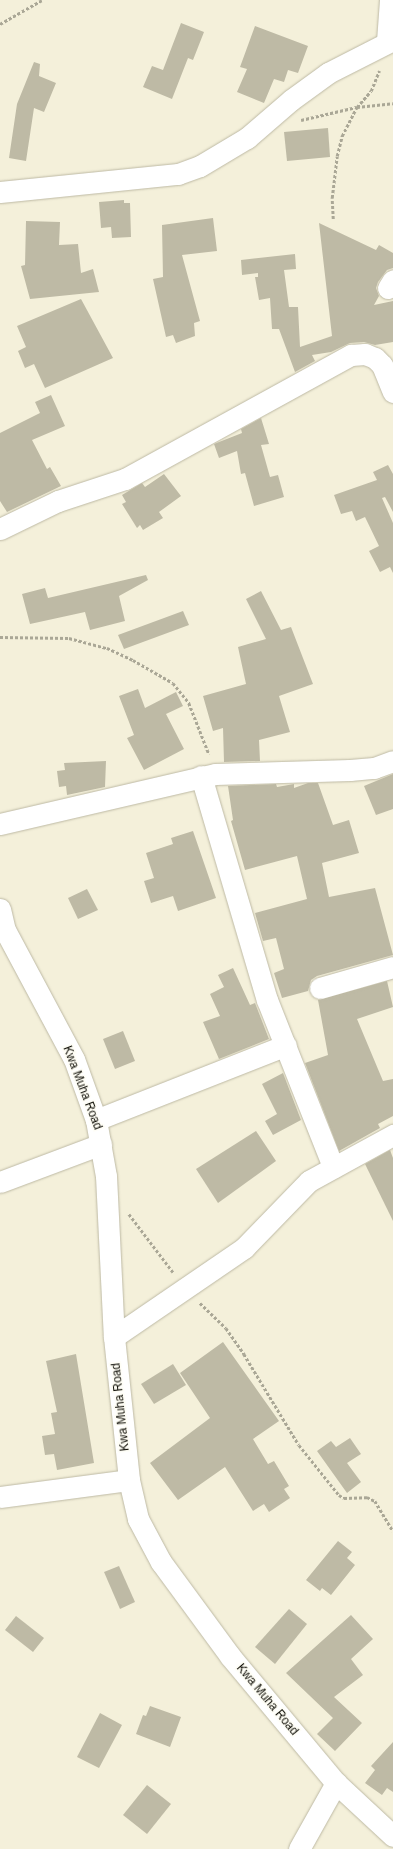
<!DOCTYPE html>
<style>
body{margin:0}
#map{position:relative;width:393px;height:1849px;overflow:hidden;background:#f4f0da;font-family:Helvetica,sans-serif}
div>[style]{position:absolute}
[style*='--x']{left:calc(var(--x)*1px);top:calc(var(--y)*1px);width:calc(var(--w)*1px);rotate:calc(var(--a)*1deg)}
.building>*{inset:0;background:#bebaa5}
.path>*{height:2.5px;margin-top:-1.25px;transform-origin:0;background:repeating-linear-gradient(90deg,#aaa796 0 3px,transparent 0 5px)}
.roads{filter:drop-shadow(0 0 1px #bdb9a4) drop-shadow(0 0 1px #bdb9a4)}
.minor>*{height:21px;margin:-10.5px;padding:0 10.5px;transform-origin:10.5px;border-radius:10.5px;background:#fff}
span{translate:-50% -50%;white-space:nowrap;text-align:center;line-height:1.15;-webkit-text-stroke:3px #fefdf4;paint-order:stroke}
.street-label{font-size:12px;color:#0e0d06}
</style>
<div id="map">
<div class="building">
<i style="clip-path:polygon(181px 23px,204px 32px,193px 60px,188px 58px,172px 99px,143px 87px,152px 66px,163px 70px)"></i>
<i style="clip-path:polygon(255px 26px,308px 46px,298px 73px,288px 70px,284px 82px,274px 79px,264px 103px,237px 92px,247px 69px,240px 67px)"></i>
<i style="clip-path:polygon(34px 62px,40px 64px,39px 76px,56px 83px,44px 112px,34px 108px,26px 161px,9px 158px,17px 104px)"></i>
<i style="clip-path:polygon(328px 128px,330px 157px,287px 161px,284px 132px)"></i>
<i style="clip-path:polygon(124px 200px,124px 203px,130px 203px,131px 237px,112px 238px,111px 227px,101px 228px,99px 202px)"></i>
<i style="clip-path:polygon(213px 218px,217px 251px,182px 255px,200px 321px,194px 323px,195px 336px,176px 343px,173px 335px,166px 337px,153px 279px,163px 277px,162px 225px)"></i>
<i style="clip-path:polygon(26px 221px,60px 222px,59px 245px,78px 244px,81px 273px,93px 269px,99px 292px,30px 299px,21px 266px,25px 265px)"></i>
<i style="clip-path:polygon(319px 223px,376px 250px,379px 245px,393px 253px,393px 268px,387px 270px,378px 282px,376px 288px,379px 296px,374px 305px,393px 301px,393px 342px,375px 345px,364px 342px,350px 343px,331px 352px,312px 355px,315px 361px,295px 372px,279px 329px,272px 329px,270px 298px,259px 300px,255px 277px,258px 277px,258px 273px,242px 275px,241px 260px,295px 254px,296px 269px,284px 270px,289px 307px,298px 307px,300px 347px,332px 336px)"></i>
<i style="clip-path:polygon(81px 299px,113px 358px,45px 388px,34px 364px,25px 368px,18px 351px,26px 347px,17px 326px)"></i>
<i style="clip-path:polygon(51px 395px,65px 426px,32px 440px,47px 469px,50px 467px,61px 486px,7px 512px,0 501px,0 433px,40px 413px,35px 402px)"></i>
<i style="clip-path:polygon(261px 418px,269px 444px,261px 445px,270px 477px,278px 475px,284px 497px,254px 506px,245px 473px,241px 474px,237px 451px,219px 458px,214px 444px,242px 433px,241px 429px)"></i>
<i style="clip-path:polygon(388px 465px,393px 474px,393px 512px,385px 497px,382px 498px,393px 523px,393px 573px,390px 567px,380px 572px,369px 551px,379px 546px,365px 517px,356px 521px,352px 511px,341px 514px,334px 495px,377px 480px,373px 472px)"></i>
<i style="clip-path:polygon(164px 474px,181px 496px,159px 512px,163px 518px,143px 530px,140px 525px,137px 528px,122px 504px,126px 502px,122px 495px,142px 483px,145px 487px)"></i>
<i style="clip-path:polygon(146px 575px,148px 580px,119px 596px,125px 621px,90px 630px,85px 612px,30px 624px,22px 594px,45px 588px,48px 598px)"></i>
<i style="clip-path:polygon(261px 591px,281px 630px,291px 627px,313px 684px,279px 696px,290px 732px,259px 740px,260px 761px,224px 762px,223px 728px,213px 731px,203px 696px,246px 684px,238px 647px,266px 639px,246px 599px)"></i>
<i style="clip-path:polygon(183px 611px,189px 625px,124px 649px,118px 635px)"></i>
<i style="clip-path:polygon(138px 689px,145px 708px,176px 692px,183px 706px,166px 714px,184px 749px,144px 770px,127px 738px,134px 735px,119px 696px)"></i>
<i style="clip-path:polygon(106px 761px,105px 787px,67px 795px,66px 786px,59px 787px,57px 771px,65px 770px,64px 763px)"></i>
<i style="clip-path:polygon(393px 774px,393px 809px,376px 815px,364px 786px)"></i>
<i style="clip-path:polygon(308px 783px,318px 783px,333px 825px,349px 820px,359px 853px,322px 863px,329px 897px,375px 888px,393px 955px,317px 976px,311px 980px,308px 991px,282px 998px,274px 973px,284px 969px,276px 938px,263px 941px,255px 913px,307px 899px,297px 856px,245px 870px,231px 821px,233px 820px,228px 786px,276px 784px,277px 787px,294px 784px,294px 788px)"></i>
<i style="clip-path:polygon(193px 831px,216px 898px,178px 911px,173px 896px,151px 903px,144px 881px,154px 878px,146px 853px,173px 844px,171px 838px)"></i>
<i style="clip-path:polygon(87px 889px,98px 910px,78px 919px,68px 898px)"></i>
<i style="clip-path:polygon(233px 968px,250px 1005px,255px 1003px,269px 1039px,219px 1059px,203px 1022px,220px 1016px,210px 994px,224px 987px,218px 975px)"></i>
<i style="clip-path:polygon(387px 981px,393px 1007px,357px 1019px,383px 1081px,393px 1079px,393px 1116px,378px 1124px,380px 1128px,339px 1151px,305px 1063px,328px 1055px,318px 1000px)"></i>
<i style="clip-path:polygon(123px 1031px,135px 1061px,115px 1069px,103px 1039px)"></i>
<i style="clip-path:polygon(283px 1073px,301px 1120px,273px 1135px,265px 1121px,277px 1114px,262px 1084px)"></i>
<i style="clip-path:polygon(256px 1131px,276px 1161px,218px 1203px,196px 1169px)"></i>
<i style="clip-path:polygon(390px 1150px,393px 1158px,393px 1221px,365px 1164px)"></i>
<i style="clip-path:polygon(223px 1342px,279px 1421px,253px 1439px,268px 1464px,274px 1461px,289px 1486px,284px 1489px,290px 1498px,269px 1512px,264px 1504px,253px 1511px,225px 1467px,178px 1500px,150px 1463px,210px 1418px,180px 1373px)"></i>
<i style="clip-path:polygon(76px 1354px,94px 1463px,57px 1470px,54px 1454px,45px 1455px,42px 1436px,55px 1434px,51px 1413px,57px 1412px,46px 1361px)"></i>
<i style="clip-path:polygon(173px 1364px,186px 1385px,154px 1404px,141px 1384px)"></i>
<i style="clip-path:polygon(350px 1438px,361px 1454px,347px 1463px,361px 1482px,347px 1493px,317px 1451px,331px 1441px,336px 1447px)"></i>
<i style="clip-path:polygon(338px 1541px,352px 1552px,347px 1558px,355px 1565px,331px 1595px,322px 1588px,320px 1591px,306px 1580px)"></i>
<i style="clip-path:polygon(119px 1566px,135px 1602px,120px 1609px,104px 1572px)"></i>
<i style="clip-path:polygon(289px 1609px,307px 1624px,275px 1664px,255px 1647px)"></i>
<i style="clip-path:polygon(351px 1615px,373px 1639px,351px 1659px,363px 1675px,334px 1697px,362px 1723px,335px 1751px,317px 1734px,333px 1718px,286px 1673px)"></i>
<i style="clip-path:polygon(16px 1616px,44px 1638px,33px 1652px,5px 1630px)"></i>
<i style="clip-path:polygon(150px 1706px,181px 1717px,170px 1747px,136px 1734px,143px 1715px,146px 1716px)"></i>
<i style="clip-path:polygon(100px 1713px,122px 1725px,99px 1768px,77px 1757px)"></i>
<i style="clip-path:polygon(393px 1742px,393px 1792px,387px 1788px,382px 1795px,365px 1783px,375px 1770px,371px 1766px)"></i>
<i style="clip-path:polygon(147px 1785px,171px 1804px,147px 1834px,123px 1815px)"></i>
</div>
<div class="path">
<i style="--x:0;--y:24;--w:48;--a:-29.7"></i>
<i style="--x:301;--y:120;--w:57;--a:-13.1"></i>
<i style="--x:357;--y:107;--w:36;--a:-6"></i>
<i style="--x:333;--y:219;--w:21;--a:-93"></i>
<i style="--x:332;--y:198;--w:42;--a:-83.2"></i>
<i style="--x:337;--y:156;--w:21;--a:-76"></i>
<i style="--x:342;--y:136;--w:33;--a:-63"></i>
<i style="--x:357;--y:107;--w:21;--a:-49"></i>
<i style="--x:371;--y:91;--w:22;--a:-68"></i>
<i style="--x:0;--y:637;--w:69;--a:0.8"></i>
<i style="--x:69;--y:638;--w:39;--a:15"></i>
<i style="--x:107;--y:648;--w:29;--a:25"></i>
<i style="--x:133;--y:660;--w:46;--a:29.9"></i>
<i style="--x:173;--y:683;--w:26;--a:51"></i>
<i style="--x:189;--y:703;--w:55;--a:68.6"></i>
<i style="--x:129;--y:1214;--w:73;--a:52.8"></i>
<i style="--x:200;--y:1303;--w:36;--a:44"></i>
<i style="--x:226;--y:1328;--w:32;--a:55"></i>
<i style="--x:244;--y:1354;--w:106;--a:58.9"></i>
<i style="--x:299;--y:1445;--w:64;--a:51.3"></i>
<i style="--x:339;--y:1495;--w:6;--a:31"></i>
<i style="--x:344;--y:1498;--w:23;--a:-2"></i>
<i style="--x:367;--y:1497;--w:9;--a:27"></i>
<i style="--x:375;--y:1501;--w:35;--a:59"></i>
</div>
<div class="roads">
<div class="minor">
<i style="--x:387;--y:41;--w:41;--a:-85.8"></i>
<i style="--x:0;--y:192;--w:179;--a:-5.8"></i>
<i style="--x:178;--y:174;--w:23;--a:-20"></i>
<i style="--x:200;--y:166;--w:55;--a:-30.8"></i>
<i style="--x:247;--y:138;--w:58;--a:-40.8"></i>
<i style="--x:291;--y:100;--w:46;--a:-36.1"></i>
<i style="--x:328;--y:73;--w:73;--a:-26.9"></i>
<i style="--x:388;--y:288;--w:9;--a:-58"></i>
<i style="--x:0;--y:529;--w:64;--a:-25.8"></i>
<i style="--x:58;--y:501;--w:71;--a:-18.2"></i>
<i style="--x:125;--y:479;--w:258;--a:-28.8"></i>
<i style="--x:351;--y:355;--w:14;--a:-4"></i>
<i style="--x:365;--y:354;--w:11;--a:22"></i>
<i style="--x:375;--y:358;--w:10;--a:45"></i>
<i style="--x:382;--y:365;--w:29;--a:68"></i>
<i style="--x:201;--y:776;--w:234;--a:73.6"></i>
<i style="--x:267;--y:1000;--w:180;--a:68.4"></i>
<i style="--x:0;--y:824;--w:221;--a:-13.1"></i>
<i style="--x:215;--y:774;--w:135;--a:-1.7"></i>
<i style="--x:350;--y:770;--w:24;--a:-5"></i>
<i style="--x:374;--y:768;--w:20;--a:-20"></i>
<i style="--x:0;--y:909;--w:22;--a:77"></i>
<i style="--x:5;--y:930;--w:146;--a:61.9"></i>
<i style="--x:74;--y:1059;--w:65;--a:70.2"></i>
<i style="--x:96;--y:1120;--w:57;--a:79.9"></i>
<i style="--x:106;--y:1176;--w:161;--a:87.2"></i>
<i style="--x:114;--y:1337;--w:144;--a:84"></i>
<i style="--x:129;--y:1480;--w:40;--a:77"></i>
<i style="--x:138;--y:1519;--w:49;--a:61.9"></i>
<i style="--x:161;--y:1562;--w:117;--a:53.7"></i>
<i style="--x:230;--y:1656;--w:165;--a:50.2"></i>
<i style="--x:336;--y:1783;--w:78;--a:42.9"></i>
<i style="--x:320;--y:988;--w:76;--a:-16"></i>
<i style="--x:96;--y:1120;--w:204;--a:-21.5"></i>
<i style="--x:0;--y:1182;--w:108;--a:-20.6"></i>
<i style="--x:114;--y:1337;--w:158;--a:-34.4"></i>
<i style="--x:244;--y:1248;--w:93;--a:-45.9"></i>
<i style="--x:309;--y:1181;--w:96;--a:-28.7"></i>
<i style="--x:0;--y:1497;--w:130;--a:-7.5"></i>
<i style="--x:299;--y:1849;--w:76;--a:-60.7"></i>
</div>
</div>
<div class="street-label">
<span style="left:82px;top:1088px;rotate:69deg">Kwa Muha Road</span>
<span style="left:121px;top:1407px;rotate:-96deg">Kwa Muha Road</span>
<span style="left:267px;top:1700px;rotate:50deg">Kwa Muha Road</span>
</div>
</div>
